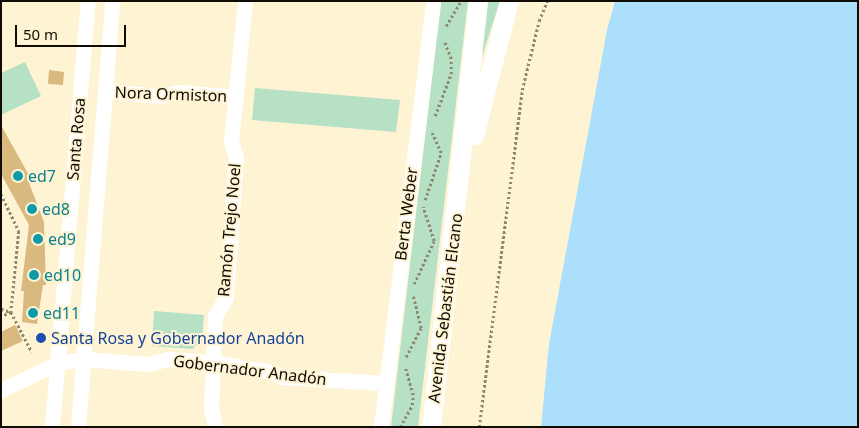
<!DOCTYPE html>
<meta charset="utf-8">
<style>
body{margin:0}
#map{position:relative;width:859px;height:428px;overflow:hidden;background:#fef4d4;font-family:"Noto Sans",sans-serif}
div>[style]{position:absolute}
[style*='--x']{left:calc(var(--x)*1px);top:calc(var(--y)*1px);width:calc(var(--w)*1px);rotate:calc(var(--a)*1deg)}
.green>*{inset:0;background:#b7e1c5}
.water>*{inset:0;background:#acdffb}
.building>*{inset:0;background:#dab981}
.path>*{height:2.5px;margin-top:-1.25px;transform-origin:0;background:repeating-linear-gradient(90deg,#8d8671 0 2.5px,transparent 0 5px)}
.minor>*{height:15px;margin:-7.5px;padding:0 7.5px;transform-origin:7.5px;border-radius:7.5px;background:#fff}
.major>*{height:19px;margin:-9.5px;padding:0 9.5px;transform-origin:9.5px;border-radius:9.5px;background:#fff}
.dots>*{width:14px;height:14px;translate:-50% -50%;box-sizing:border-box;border:2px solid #fef4d4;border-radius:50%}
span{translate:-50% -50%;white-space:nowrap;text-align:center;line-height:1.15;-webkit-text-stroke:4px #fef4d4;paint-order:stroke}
.street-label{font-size:16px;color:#100c03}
.culture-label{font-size:16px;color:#0d838f}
.left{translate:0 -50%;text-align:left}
.transit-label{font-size:16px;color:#164399}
.frame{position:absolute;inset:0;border:2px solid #100c03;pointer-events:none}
.scale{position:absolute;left:15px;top:25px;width:111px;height:22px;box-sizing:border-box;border:2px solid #100c03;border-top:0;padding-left:6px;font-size:15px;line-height:18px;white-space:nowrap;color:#100c03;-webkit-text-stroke:4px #fef4d4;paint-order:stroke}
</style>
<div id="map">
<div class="green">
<i style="clip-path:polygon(441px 1px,468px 1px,418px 427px,391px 427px)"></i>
<i style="clip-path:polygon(488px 1px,500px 1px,482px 57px,480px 56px)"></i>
<i style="clip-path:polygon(25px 62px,41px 96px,1px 115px,1px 73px)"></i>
<i style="clip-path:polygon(255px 88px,400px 100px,396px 132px,252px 120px)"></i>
<i style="clip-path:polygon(154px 311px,204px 315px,202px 341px,192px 349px,152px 346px)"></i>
</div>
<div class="water">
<i style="clip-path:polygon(615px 1px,858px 1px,858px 427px,541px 427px,549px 344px,607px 30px)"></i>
</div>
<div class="building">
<i style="clip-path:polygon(49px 70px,64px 72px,63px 85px,48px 84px)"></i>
<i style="clip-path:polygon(1px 125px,31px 179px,28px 180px,44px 222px,46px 285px,43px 285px,37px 324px,22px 322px,24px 291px,21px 291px,29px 225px,1px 174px)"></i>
<i style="clip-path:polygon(15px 325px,23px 341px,1px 351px,1px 332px)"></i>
</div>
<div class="path">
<i style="--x:446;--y:26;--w:27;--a:-59"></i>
<i style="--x:435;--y:116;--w:45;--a:-69.1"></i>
<i style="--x:451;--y:74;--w:15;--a:-90"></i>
<i style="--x:451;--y:59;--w:19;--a:-111"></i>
<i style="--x:1;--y:194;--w:41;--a:64.1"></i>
<i style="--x:19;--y:231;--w:81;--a:95.6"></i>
<i style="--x:11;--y:312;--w:11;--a:153"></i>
<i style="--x:425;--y:200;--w:50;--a:-71.2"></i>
<i style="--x:441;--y:153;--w:22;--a:-114"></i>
<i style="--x:414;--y:284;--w:47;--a:-65.1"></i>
<i style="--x:434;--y:241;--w:36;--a:-108"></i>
<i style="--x:1;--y:309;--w:10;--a:17"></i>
<i style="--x:11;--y:312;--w:45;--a:62.3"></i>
<i style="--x:406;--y:357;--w:33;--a:-63"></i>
<i style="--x:421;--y:328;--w:33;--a:-104"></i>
<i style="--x:400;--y:427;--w:25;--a:-61"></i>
<i style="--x:412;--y:405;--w:10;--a:-84"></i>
<i style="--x:413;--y:395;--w:29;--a:-106"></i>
<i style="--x:479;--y:427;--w:340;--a:-82.7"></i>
<i style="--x:522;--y:90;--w:71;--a:-76.2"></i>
<i style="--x:539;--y:21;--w:22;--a:-68"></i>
</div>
<div class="minor">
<i style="--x:106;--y:91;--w:54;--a:5.3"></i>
<i style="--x:160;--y:96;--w:18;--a:-13"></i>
<i style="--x:178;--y:92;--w:58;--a:4.9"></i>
<i style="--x:1;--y:390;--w:63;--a:-25.3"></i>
<i style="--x:58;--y:363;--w:26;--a:-9"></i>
<i style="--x:84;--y:359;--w:63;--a:4.5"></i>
<i style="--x:147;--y:364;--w:22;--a:-13"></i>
<i style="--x:168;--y:359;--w:44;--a:3.9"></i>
<i style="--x:212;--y:362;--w:61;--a:9.5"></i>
<i style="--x:272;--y:372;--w:11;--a:27"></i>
<i style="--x:282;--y:377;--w:104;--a:3.3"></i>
<i style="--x:52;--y:427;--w:428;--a:-85.2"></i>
<i style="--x:78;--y:427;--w:427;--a:-85.4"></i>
<i style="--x:215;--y:427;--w:19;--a:-102"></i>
<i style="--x:211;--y:408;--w:92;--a:-87.5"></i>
<i style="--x:215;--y:316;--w:22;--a:-60"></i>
<i style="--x:226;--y:297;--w:139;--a:-85.9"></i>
<i style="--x:236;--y:158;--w:17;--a:-107"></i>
<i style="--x:231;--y:142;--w:142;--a:-84.3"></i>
<i style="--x:381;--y:427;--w:429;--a:-83"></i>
</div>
<div class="major">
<i style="--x:474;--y:135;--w:138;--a:-75.4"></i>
<i style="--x:431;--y:427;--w:429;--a:-83.7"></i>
</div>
<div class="dots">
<i style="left:18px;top:176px;background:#0f9aa8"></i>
<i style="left:32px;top:209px;background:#0f9aa8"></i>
<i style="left:38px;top:239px;background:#0f9aa8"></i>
<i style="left:34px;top:275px;background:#0f9aa8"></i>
<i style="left:33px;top:313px;background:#0f9aa8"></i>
<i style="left:41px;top:338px;background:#1a4fb4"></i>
</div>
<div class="street-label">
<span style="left:171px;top:94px;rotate:2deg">Nora Ormiston</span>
<span style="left:76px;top:139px;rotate:-85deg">Santa Rosa</span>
<span style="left:406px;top:214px;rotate:-83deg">Berta Weber</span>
<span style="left:229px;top:230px;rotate:-85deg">Ramón Trejo Noel</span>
<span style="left:445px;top:308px;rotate:-83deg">Avenida Sebastián Elcano</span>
<span style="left:250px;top:370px;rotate:7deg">Gobernador Anadón</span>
</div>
<div class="culture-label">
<span class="left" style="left:28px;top:176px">ed7</span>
<span class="left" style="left:42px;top:209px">ed8</span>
<span class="left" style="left:48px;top:239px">ed9</span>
<span class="left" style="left:44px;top:275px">ed10</span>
<span class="left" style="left:43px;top:313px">ed11</span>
</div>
<div class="transit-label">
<span class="left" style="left:51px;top:338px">Santa Rosa y Gobernador Anadón</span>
</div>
<div class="frame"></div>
<div class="scale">50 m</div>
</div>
